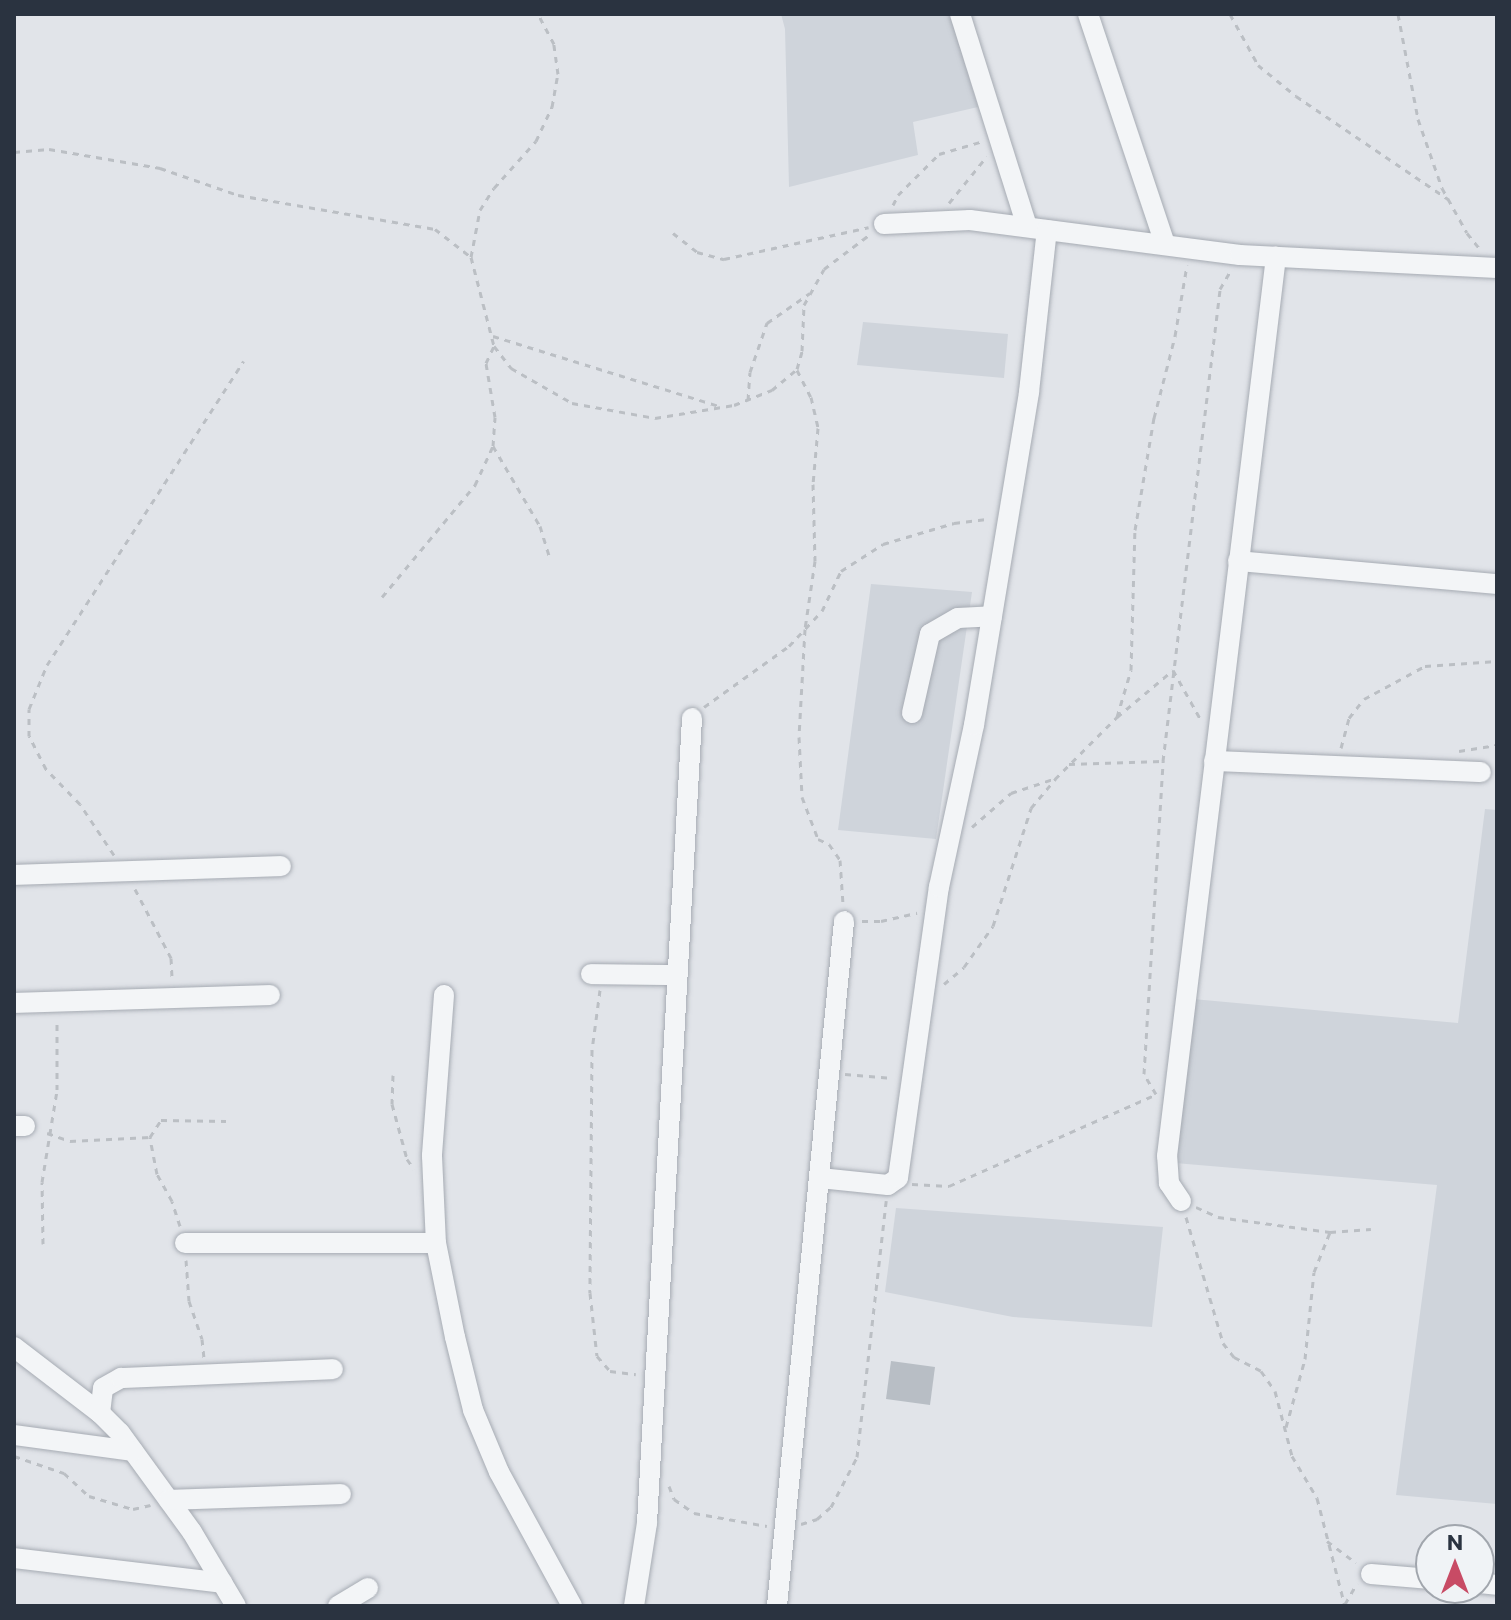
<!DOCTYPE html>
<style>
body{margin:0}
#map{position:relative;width:1511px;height:1620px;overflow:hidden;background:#e1e4e9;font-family:Commissioner,sans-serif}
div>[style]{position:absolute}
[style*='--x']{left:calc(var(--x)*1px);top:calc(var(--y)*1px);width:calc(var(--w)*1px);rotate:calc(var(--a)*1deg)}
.built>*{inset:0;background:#cfd4db}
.building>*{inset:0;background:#b8bec5}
.path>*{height:3px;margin-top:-1.5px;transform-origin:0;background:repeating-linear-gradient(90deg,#bbbfc4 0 6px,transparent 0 12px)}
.roads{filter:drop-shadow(0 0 2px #a6abb3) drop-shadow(0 0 2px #a6abb3)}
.minor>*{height:20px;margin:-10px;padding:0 10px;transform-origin:10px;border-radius:10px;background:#f3f5f7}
span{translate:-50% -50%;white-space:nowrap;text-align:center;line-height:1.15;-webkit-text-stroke:6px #f0f3f6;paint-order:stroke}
.frame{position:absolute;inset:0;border:16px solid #2a3340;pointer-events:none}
.north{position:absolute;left:1415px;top:1524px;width:80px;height:80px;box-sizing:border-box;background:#f0f3f6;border:2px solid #a1a6ad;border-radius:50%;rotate:0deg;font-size:22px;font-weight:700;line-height:32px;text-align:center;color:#2a3340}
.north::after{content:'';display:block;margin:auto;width:28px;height:36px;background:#c84b65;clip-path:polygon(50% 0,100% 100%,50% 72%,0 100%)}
</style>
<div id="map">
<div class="built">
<i style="clip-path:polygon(781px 14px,950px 14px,978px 107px,913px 122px,918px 155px,789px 187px,785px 29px)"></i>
<i style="clip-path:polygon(863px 322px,1008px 334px,1004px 378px,857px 365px)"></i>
<i style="clip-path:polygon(871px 584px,972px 592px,936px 839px,838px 830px)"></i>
<i style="clip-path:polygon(1485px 809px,1497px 810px,1497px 1504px,1396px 1495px,1437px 1185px,1175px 1163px,1193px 999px,1458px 1023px)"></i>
<i style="clip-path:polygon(896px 1208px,1163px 1227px,1152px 1327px,1013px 1317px,885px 1292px)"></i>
</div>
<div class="building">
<i style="clip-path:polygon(891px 1361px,935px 1367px,930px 1405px,886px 1399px)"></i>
</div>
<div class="path">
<i style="--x:1230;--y:14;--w:58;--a:61.2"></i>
<i style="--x:1258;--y:65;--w:49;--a:39.2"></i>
<i style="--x:1296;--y:96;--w:184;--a:34.1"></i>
<i style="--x:1398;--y:14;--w:107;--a:79.2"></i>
<i style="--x:1418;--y:119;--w:73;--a:70.8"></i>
<i style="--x:1442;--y:188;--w:51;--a:60.9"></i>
<i style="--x:1467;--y:233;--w:22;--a:51"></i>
<i style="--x:14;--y:152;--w:35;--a:-5"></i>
<i style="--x:49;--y:149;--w:113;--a:9.7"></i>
<i style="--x:160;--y:168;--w:83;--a:19.1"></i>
<i style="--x:238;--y:195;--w:200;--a:9.8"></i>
<i style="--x:435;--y:229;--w:46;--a:37.9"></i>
<i style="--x:471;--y:257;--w:92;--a:75.5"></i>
<i style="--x:494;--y:346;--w:28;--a:52"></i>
<i style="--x:511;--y:368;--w:70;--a:29.8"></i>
<i style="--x:572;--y:403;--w:84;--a:10.2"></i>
<i style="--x:655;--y:418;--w:80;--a:-9.3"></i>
<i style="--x:734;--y:405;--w:41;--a:-21.5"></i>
<i style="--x:772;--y:390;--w:33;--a:-40"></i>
<i style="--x:797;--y:369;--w:19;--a:-74"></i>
<i style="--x:802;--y:351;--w:46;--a:-87.5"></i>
<i style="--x:804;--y:305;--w:41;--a:-60.9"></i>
<i style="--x:824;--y:269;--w:56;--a:-37.1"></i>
<i style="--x:949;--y:203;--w:60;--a:-51"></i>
<i style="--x:893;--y:205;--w:11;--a:-63"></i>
<i style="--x:898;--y:195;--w:58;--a:-45"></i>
<i style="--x:939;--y:154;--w:43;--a:-16.3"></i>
<i style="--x:673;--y:233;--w:31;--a:38"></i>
<i style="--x:697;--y:252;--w:28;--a:15"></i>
<i style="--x:724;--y:259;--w:148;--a:-12.4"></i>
<i style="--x:471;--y:257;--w:48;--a:-79.2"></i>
<i style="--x:480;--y:210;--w:26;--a:-58"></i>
<i style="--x:494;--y:188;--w:63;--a:-48.2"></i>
<i style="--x:536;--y:141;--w:38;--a:-65"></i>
<i style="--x:552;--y:107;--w:34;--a:-80"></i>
<i style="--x:558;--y:74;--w:30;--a:-98"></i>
<i style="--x:554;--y:44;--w:34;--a:-118"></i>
<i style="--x:493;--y:336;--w:237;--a:17.2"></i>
<i style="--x:797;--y:370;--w:30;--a:63"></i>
<i style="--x:811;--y:397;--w:32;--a:77"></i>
<i style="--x:818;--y:428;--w:56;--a:95.1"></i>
<i style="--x:813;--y:484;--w:77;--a:88.5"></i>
<i style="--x:815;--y:561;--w:69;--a:98.4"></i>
<i style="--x:805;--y:629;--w:108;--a:93.2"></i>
<i style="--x:799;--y:737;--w:60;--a:87.1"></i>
<i style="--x:802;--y:797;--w:45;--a:69.1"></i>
<i style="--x:818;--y:839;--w:12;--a:24"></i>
<i style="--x:829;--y:844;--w:19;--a:55"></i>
<i style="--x:840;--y:860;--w:44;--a:86.1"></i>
<i style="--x:748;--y:400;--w:28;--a:-86"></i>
<i style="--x:750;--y:372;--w:52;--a:-70.9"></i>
<i style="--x:767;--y:323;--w:52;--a:-34.9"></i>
<i style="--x:493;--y:446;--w:93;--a:59.6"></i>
<i style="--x:540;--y:526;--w:31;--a:73"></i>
<i style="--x:382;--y:597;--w:146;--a:-50.3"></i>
<i style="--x:475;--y:485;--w:43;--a:-65.2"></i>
<i style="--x:493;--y:446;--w:29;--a:-86"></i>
<i style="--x:495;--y:417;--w:55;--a:-99.5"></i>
<i style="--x:486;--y:363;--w:19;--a:-65"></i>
<i style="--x:704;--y:707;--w:105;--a:-35.7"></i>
<i style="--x:789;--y:646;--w:48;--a:-46.7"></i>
<i style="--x:822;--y:611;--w:44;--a:-64.6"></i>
<i style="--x:841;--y:571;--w:50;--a:-32.7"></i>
<i style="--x:883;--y:544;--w:74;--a:-16.5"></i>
<i style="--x:954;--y:523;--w:35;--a:-7"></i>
<i style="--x:1117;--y:717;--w:49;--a:-73.4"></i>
<i style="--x:1131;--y:670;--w:140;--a:-88.4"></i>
<i style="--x:1135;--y:530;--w:114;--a:-80.4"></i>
<i style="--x:1154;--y:418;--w:85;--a:-75.6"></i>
<i style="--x:1175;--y:336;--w:72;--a:-80.4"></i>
<i style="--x:1341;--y:748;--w:31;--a:-75"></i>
<i style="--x:1349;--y:718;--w:24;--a:-52"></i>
<i style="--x:1364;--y:699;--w:69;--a:-28.4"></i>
<i style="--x:1425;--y:666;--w:72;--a:-4"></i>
<i style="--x:1459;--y:751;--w:38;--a:-9"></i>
<i style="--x:1069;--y:764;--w:93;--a:-1.8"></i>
<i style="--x:972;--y:827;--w:52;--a:-41.1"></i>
<i style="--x:1011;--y:793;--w:44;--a:-18.4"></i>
<i style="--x:114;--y:855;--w:61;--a:-123.7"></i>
<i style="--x:80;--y:804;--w:49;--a:-134.2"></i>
<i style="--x:46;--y:769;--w:37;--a:-117"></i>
<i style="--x:29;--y:736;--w:27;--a:-90"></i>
<i style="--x:29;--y:709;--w:48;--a:-67.8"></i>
<i style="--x:47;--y:665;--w:362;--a:-57.1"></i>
<i style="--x:135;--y:889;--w:78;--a:62.4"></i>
<i style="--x:171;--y:958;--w:22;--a:87"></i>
<i style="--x:862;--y:921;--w:19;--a:0"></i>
<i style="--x:881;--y:921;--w:37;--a:-13"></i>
<i style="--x:944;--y:984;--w:26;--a:-40"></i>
<i style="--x:964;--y:967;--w:50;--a:-54.7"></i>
<i style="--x:993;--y:926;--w:124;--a:-72.1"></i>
<i style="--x:1031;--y:808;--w:38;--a:-50"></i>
<i style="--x:1055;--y:779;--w:88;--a:-45"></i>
<i style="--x:1117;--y:717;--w:73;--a:-40"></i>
<i style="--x:1173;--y:670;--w:57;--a:60.8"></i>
<i style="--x:600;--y:990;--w:61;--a:97.6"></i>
<i style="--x:592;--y:1050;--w:243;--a:90.5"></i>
<i style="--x:590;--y:1293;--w:63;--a:83.7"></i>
<i style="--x:597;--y:1356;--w:20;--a:49"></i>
<i style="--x:610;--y:1371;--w:26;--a:7"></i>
<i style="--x:845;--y:1074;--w:48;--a:4.8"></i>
<i style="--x:393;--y:1075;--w:29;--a:92"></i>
<i style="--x:392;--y:1104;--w:57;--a:74.7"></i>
<i style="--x:407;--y:1159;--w:12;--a:55"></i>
<i style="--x:1156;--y:1094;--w:23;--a:-121"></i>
<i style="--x:1144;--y:1074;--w:314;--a:-86.5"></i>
<i style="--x:1163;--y:761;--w:475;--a:-83.1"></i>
<i style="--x:1220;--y:289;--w:20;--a:-60"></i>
<i style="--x:47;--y:1133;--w:24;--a:19"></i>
<i style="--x:70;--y:1141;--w:80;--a:-2.9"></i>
<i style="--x:912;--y:1184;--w:37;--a:3"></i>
<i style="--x:949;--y:1186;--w:227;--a:-23.9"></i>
<i style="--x:1196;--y:1207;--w:24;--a:24"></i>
<i style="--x:1218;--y:1217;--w:113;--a:7.6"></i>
<i style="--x:1330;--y:1232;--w:41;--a:-4.2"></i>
<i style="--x:1186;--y:1217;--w:131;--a:73.6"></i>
<i style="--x:1223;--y:1343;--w:18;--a:52"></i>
<i style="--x:1234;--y:1357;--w:30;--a:27"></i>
<i style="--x:1261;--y:1371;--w:24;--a:55"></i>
<i style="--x:1275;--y:1391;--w:67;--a:75.3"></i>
<i style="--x:1292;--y:1456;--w:49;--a:59.2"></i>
<i style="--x:1317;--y:1498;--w:112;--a:75.5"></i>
<i style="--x:180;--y:1226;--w:26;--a:-108"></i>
<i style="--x:172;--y:1201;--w:31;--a:-119"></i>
<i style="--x:157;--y:1174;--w:38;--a:-101"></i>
<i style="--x:150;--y:1137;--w:20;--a:-57"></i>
<i style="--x:161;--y:1120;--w:65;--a:0.9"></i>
<i style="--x:43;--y:1244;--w:62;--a:-90.9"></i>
<i style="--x:42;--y:1182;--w:93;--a:-80.7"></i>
<i style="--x:57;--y:1090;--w:69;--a:-90"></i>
<i style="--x:186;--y:1260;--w:41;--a:85.8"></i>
<i style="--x:189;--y:1301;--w:40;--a:71.1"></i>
<i style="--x:202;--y:1339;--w:19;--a:84"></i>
<i style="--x:1286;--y:1427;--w:71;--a:-74.4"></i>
<i style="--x:1305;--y:1359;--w:87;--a:-84.1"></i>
<i style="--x:1314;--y:1272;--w:43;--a:-68.2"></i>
<i style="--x:14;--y:1456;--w:53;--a:18.8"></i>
<i style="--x:64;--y:1473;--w:34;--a:43"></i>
<i style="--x:89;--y:1496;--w:46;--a:16.5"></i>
<i style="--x:133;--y:1509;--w:18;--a:-13"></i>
<i style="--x:669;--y:1486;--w:14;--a:69"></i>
<i style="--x:674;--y:1499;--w:24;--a:35"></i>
<i style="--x:694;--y:1513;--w:74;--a:10.1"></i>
<i style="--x:801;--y:1524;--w:17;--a:-17"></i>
<i style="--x:817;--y:1519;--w:18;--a:-41"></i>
<i style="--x:831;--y:1507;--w:56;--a:-62.5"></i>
<i style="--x:857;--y:1457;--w:258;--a:-83.5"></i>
<i style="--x:1327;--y:1541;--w:36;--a:37"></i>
<i style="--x:1345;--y:1604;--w:24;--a:-60"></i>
</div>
<div class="roads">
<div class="minor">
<i style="--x:960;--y:14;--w:222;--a:72.5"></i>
<i style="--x:1088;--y:14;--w:243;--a:71.5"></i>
<i style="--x:884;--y:224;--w:86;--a:-2.7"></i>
<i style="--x:970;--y:220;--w:272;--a:7.4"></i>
<i style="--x:1240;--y:255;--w:257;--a:2.9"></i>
<i style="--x:1238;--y:561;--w:259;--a:5.1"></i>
<i style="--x:912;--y:713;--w:81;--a:-77.2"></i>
<i style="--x:930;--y:634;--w:32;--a:-30"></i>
<i style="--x:958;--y:618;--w:34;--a:-3"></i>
<i style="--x:1214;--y:761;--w:267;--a:2.4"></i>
<i style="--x:14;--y:875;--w:267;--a:-1.9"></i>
<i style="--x:591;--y:974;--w:86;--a:0.7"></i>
<i style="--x:444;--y:995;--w:161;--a:94.3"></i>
<i style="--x:432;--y:1156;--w:87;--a:87.4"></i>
<i style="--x:436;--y:1243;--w:96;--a:78.6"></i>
<i style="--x:455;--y:1337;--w:75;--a:76.1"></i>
<i style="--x:473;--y:1410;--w:67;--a:67.2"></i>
<i style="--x:499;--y:1472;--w:153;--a:61.4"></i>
<i style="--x:14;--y:1003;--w:256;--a:-1.8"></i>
<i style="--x:14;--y:1126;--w:11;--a:0"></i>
<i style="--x:820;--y:1178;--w:68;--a:5.9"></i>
<i style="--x:888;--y:1185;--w:12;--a:-35"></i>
<i style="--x:898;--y:1178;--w:294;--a:-82"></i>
<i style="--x:939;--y:887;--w:166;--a:-77.8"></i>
<i style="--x:974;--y:725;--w:338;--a:-80.6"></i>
<i style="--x:1029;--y:392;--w:163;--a:-83.7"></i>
<i style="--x:1181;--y:1201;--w:22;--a:-124"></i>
<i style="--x:1169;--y:1183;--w:27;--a:-94"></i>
<i style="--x:1167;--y:1156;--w:906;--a:-83.09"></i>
<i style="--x:185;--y:1243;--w:251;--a:0"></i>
<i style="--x:14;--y:1347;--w:108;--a:37.5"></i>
<i style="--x:100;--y:1413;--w:28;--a:45"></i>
<i style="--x:120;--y:1433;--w:122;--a:54"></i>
<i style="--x:192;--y:1532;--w:86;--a:59.3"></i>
<i style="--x:100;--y:1413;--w:25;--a:-83"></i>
<i style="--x:103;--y:1388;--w:21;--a:-29"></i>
<i style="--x:121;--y:1378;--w:212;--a:-2.4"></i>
<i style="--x:14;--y:1435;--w:120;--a:7.7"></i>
<i style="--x:169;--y:1500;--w:172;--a:-2"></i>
<i style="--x:14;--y:1558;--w:210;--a:6.8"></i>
<i style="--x:1371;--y:1574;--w:60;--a:4.8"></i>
<i style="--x:1479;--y:1583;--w:18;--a:6"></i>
<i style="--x:338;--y:1606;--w:35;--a:-31"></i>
<i style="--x:634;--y:1606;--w:84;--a:-81.1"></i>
<i style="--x:647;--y:1523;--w:806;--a:-86.8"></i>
<i style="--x:777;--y:1606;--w:688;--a:-84.41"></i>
</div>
</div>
<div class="frame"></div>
<div class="north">N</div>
</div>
